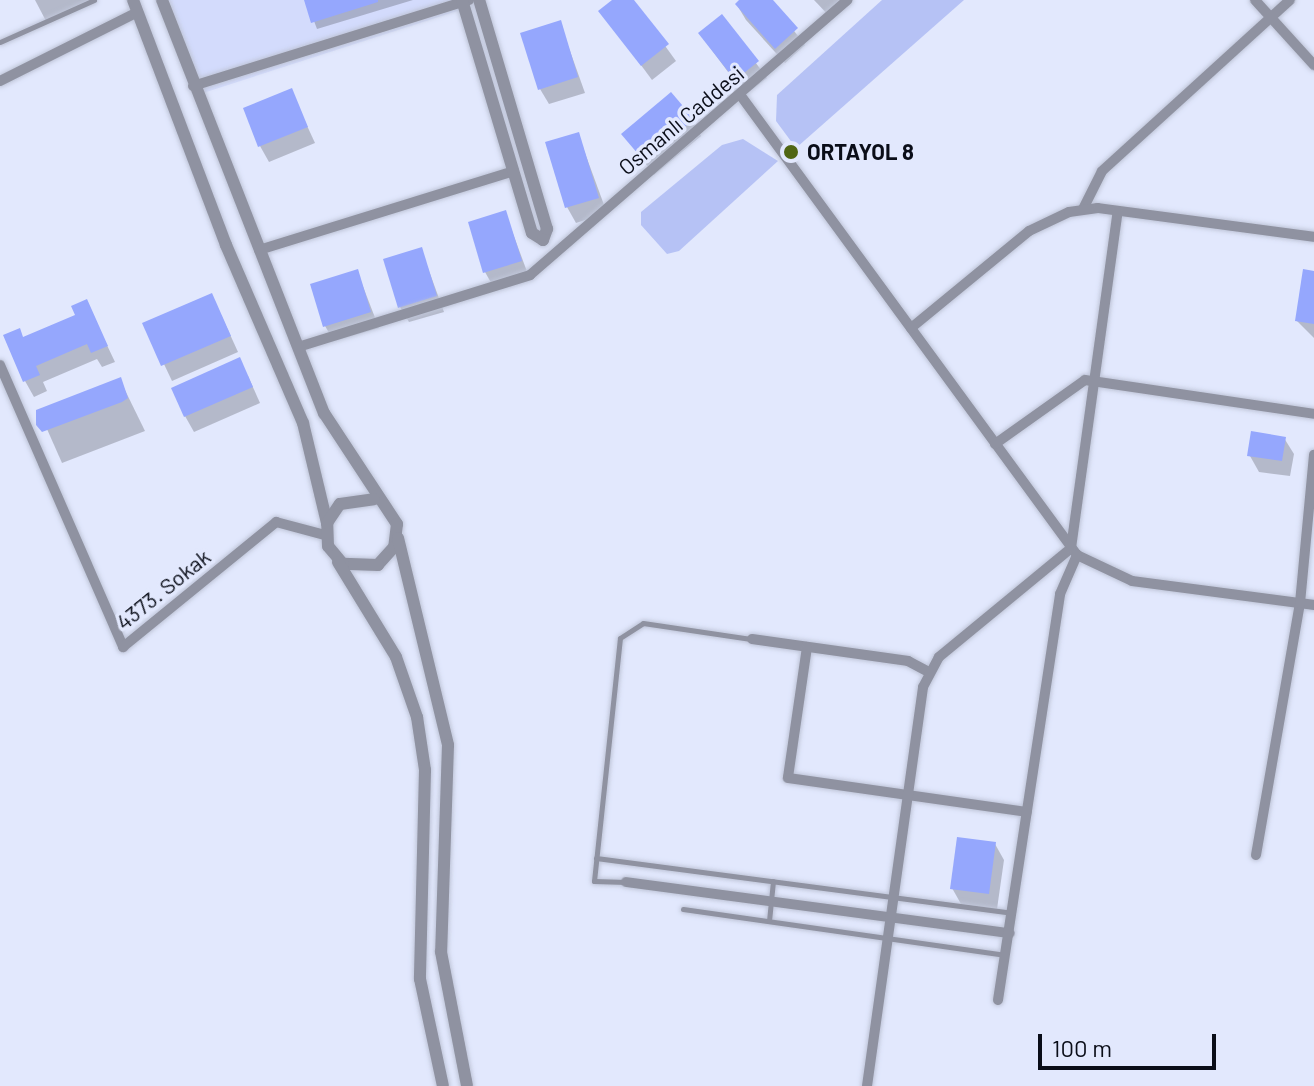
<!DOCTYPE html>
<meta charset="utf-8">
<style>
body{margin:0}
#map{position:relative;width:1314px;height:1086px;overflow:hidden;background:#e2e8fd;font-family:Barlow,sans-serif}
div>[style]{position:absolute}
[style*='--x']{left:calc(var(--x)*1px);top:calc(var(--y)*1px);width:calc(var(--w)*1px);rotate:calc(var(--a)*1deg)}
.built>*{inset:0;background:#d3dbfc}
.green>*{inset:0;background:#b6c2f5}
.shadow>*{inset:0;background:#0003}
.building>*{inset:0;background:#95a7fd}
.roads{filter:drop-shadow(0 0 2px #bfc5d8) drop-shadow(0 0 2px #bfc5d8)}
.service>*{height:5px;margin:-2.5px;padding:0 2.5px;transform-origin:2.5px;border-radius:2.5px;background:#8f92a1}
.minor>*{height:10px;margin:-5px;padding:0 5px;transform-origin:5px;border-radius:5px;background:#8f92a1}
.tertiary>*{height:12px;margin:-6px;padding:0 6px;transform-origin:6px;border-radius:6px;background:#8f92a1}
.dots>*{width:22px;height:22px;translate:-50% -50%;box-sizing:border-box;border:4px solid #e2e8fd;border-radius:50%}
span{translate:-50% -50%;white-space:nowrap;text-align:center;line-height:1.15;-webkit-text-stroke:7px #e2e8fd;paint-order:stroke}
.street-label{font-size:22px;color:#0a0d18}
.poi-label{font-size:22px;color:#0a0d18;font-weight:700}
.left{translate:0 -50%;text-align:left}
.scale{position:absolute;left:1038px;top:1034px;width:178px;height:36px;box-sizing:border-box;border:4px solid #0a0d18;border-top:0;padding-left:10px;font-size:24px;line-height:28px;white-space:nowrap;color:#0a0d18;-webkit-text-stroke:6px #e2e8fd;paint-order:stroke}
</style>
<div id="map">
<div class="built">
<i style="clip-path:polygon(169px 0,457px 0,460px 10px,203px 93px)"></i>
</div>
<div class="green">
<i style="clip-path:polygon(882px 0,964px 0,796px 148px,776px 121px,777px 95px)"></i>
<i style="clip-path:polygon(743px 139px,778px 161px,679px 251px,667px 254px,641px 225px,641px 212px,722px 145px)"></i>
</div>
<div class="shadow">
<i style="clip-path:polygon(35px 0,92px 0,46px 21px)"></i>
<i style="clip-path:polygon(306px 0,413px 0,317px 29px)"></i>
<i style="clip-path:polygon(615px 0,632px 0,676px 61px,652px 80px,601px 11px)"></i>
<i style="clip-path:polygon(742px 0,770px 0,805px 45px,785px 63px,746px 20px,737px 5px)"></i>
<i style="clip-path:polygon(814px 0,853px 0,832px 19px)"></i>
<i style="clip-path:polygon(722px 17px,767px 78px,745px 95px,700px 34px)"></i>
<i style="clip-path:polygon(560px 23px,585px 93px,549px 104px,540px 89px)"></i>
<i style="clip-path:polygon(291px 91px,315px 143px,269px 162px,260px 146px)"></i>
<i style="clip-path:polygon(692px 120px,701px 136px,654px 175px,624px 134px)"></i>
<i style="clip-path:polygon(578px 134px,607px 213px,576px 223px,567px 207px)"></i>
<i style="clip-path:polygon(505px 212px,529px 277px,494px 288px,485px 272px)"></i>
<i style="clip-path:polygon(421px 249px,444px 312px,409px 322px,400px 307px)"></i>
<i style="clip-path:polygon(357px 271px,379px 328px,334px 341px,325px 326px)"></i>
<i style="clip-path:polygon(1314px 273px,1314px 338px,1297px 321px)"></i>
<i style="clip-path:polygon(212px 295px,238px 352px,172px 381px,145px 324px)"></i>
<i style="clip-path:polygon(86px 301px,115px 362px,102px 367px,97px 359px,43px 382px,47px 391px,34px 397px,25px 381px,24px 339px,77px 316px)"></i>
<i style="clip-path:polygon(248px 376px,260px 403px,194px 432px,185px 416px)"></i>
<i style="clip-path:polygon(120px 380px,145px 431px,62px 463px,39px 411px)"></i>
<i style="clip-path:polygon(1284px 438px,1294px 454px,1290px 476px,1259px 472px,1250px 456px)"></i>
<i style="clip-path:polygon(995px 844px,1004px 860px,997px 909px,961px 904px,952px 888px)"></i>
</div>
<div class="building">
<i style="clip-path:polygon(304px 0,378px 0,378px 2px,311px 23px)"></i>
<i style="clip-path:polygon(612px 0,634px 0,669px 44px,641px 66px,598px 11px)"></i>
<i style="clip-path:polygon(739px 0,773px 0,798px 28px,775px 49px,735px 4px)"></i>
<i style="clip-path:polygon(722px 14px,759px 61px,735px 80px,698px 33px)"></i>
<i style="clip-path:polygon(561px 20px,578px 77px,538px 90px,520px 33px)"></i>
<i style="clip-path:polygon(292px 88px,308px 127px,258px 147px,243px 108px)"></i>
<i style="clip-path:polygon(671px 92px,694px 119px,644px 161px,621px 134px)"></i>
<i style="clip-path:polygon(579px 132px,599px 198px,565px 208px,545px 142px)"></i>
<i style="clip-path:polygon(506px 210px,522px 261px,483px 273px,468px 222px)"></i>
<i style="clip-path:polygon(422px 247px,437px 296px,398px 308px,383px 259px)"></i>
<i style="clip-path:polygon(358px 269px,371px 312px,323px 327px,310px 284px)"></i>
<i style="clip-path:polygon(1303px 269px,1314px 271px,1314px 324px,1295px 321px)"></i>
<i style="clip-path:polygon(212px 293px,231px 336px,161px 366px,142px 323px)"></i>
<i style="clip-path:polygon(87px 299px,108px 346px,91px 353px,87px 344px,36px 366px,40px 375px,23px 382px,3px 335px,20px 328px,23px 337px,75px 315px,71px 306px)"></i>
<i style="clip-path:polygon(240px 357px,253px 387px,184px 417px,171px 388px)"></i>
<i style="clip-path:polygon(121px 377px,128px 398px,122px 402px,42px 432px,36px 425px,36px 410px)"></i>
<i style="clip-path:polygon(1251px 431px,1286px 437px,1282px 461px,1247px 456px)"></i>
<i style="clip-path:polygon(957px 837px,996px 842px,989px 894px,950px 889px)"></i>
</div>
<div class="roads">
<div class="service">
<i style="--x:0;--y:42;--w:103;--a:-24.1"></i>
<i style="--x:596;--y:858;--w:419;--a:7.5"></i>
<i style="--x:626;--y:882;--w:32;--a:-178"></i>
<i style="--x:594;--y:881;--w:244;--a:-83.9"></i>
<i style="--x:620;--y:638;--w:27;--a:-33"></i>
<i style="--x:643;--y:623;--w:109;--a:8.4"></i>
<i style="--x:683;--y:909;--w:326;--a:8.1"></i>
<i style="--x:769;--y:921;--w:40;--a:-84.3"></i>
</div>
<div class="minor">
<i style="--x:1255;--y:0;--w:88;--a:47.8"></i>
<i style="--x:0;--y:81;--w:154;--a:-26.6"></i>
<i style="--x:193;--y:86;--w:289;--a:-17.3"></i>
<i style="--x:741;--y:96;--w:569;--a:53.79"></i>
<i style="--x:1077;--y:555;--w:61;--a:25.3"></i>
<i style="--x:1132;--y:581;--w:184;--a:7.5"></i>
<i style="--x:1083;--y:209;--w:42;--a:-63.4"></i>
<i style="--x:1102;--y:171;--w:254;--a:-42.3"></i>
<i style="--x:259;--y:250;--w:267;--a:-17.2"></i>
<i style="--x:911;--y:328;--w:153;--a:-39.4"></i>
<i style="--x:1029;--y:231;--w:44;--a:-25.4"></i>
<i style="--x:1069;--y:212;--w:29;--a:-8"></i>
<i style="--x:1098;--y:208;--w:218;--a:7.6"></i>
<i style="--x:298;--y:347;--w:243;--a:-17.2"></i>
<i style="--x:530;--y:275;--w:420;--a:-40.9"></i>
<i style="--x:0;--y:365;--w:308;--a:66.4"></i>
<i style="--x:123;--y:647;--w:198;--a:-39.2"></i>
<i style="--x:276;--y:522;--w:51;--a:14.9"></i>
<i style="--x:995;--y:444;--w:110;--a:-35.4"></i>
<i style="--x:1085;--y:380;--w:232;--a:8.4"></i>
<i style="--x:752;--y:639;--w:158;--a:8"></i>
<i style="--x:908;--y:661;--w:24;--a:28"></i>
<i style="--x:807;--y:647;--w:132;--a:98.3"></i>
<i style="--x:788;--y:778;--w:241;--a:8.1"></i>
<i style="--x:1256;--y:855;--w:256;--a:-80.1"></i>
<i style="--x:1300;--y:603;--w:149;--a:-84.6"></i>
<i style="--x:626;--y:882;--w:387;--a:7.6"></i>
<i style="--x:998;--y:1000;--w:411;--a:-81.3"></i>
<i style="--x:1060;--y:594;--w:43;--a:-66.4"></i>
<i style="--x:867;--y:1086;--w:403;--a:-82"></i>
<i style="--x:923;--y:687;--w:34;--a:-62"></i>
<i style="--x:939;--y:657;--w:171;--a:-39.5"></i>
<i style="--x:1071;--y:548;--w:340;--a:-82.1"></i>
</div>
<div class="tertiary">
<i style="--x:133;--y:0;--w:262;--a:69.2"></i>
<i style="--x:226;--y:245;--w:194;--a:66.6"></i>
<i style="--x:303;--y:423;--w:103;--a:76.5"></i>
<i style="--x:162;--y:0;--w:444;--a:68.6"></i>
<i style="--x:324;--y:413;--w:133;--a:56.7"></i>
<i style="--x:397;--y:524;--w:23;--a:97"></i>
<i style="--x:394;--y:547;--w:24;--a:132"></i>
<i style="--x:378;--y:565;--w:35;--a:-178"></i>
<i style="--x:343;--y:564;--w:23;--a:-130"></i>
<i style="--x:328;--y:546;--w:23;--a:-92"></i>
<i style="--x:327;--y:523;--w:23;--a:-56"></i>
<i style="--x:340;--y:504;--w:34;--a:-8"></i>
<i style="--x:462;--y:0;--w:243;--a:73.3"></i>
<i style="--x:532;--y:233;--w:13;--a:32"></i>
<i style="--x:543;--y:240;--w:12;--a:-70"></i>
<i style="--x:547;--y:229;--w:239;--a:-106.5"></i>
<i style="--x:398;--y:538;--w:213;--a:76.4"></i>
<i style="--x:448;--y:745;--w:207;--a:91.9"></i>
<i style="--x:441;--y:952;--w:136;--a:79"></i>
<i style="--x:338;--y:562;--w:111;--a:58.6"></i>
<i style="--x:396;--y:657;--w:64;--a:70.7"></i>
<i style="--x:417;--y:717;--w:54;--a:81.4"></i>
<i style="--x:425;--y:770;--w:209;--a:91.4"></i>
<i style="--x:420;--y:979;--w:109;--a:77.9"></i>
</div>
</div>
<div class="dots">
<i style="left:791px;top:152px;background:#506614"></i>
</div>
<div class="street-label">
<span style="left:681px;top:120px;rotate:-40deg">Osmanlı Caddesi</span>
<span style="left:163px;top:589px;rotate:-39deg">4373. Sokak</span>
</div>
<div class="poi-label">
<span class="left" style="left:807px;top:152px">ORTAYOL 8</span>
</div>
<div class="scale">100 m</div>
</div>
